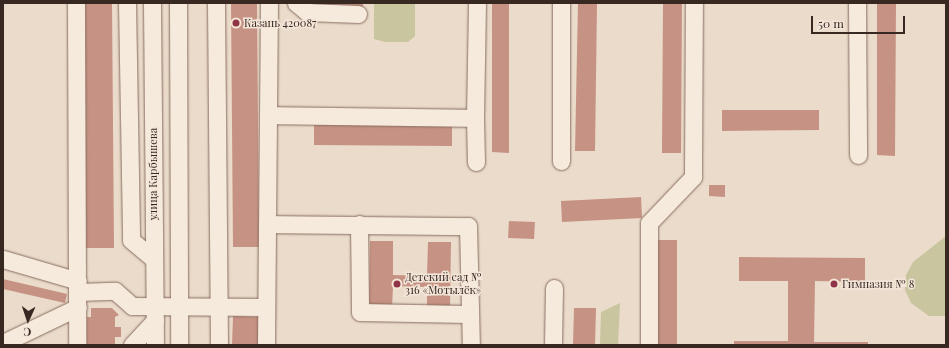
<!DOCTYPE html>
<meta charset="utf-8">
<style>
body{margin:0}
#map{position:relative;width:949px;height:348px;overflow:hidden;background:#ebdbca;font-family:"Playfair Display",serif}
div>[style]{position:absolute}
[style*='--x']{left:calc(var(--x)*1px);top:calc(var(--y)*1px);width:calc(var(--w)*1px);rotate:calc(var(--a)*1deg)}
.green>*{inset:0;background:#c9c59f}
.building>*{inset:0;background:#c69283}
.roads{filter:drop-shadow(0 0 1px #876d60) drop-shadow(0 0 1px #876d60)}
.minor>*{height:17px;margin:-8.5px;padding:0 8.5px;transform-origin:8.5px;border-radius:8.5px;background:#f6eadd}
.dots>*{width:11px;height:11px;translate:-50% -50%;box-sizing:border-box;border:2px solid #f3e6d9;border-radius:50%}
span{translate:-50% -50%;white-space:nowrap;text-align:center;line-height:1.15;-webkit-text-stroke:3px #f3e6d9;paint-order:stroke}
.poi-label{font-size:11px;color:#382822}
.left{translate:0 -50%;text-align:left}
.street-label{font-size:11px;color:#382822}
.frame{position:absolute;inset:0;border:4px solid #382822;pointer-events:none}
.north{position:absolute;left:8px;top:300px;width:40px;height:40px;-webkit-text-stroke:3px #f3e6d9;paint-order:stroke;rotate:183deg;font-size:11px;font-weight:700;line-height:16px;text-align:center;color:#382822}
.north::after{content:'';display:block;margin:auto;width:14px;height:18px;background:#382822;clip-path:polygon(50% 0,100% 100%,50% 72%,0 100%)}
.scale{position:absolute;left:811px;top:16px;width:94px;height:18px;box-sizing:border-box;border:2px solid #382822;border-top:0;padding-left:5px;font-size:12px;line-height:14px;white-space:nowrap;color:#382822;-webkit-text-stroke:3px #f3e6d9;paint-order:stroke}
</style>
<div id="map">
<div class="green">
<i style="clip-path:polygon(374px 3px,415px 3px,415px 36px,408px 42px,385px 42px,374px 39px)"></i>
<i style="clip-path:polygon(946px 236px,946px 316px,929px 316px,911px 303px,905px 290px,906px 275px,913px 262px)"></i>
<i style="clip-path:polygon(620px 303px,618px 345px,600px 345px,601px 312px)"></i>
</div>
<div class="building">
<i style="clip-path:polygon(84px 3px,112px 3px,114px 248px,86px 248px)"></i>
<i style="clip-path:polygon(231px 3px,257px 3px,259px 247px,233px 247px)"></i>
<i style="clip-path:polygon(303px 3px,363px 3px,363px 7px,303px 6px)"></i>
<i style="clip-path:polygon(492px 3px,509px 3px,509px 153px,492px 152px)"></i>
<i style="clip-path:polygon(578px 3px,597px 3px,595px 151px,575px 151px)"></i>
<i style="clip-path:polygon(663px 3px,682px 3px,681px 153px,662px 153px)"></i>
<i style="clip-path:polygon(877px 3px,896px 3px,895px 156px,877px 155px)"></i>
<i style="clip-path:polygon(722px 110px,819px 110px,819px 130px,722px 131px)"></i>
<i style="clip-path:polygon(314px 125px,452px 125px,452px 146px,314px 145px)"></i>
<i style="clip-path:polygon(709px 185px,725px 185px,725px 197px,709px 196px)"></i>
<i style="clip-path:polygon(641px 197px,642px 218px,562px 222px,561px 201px)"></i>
<i style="clip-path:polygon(509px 221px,535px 222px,534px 239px,508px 238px)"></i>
<i style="clip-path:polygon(654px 240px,677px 240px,677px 345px,654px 345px)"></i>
<i style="clip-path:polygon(370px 241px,393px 241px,393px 275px,427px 276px,428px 242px,451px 242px,450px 310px,427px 310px,427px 287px,393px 286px,392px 309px,369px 309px)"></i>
<i style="clip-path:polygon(739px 257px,865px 258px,865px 282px,815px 281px,814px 342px,868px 342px,868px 345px,734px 345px,734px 341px,788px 341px,788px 281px,739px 281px)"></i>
<i style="clip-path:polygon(3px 279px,67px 294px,65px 303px,3px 289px)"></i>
<i style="clip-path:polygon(91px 308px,112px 308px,119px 315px,115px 317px,115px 327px,121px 327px,121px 337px,115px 337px,115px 345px,87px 345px,87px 317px,91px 317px)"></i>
<i style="clip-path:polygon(574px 308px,596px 308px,595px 345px,573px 345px)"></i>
<i style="clip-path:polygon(233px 316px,259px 317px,258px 345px,232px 345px)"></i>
</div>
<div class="roads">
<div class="minor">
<i style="--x:76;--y:3;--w:342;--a:89.8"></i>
<i style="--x:127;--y:3;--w:237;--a:89"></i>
<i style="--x:131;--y:240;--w:30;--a:40"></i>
<i style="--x:152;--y:3;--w:342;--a:89.5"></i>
<i style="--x:178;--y:3;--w:342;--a:89.8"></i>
<i style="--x:216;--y:3;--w:342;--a:89.5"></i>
<i style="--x:296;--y:3;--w:14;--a:39"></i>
<i style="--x:307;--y:12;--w:51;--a:2.2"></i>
<i style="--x:857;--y:3;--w:152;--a:89.6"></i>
<i style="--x:268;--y:115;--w:207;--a:0.8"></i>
<i style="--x:475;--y:118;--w:115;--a:-89"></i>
<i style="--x:475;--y:118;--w:44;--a:88.7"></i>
<i style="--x:561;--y:161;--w:158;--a:-90"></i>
<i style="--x:267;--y:224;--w:201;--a:0.6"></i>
<i style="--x:468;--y:226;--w:119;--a:88.6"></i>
<i style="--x:359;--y:224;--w:88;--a:89.3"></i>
<i style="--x:360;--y:312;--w:108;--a:1.1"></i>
<i style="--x:3;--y:259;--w:78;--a:16.3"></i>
<i style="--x:78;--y:292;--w:37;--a:-2"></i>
<i style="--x:115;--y:291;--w:23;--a:41"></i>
<i style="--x:132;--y:306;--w:134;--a:0.4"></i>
<i style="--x:3;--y:343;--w:83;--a:-25.6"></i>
<i style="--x:132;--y:345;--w:34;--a:-47"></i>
<i style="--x:266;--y:345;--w:342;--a:-89.5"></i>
<i style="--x:553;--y:345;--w:57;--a:-89"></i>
<i style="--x:649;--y:345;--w:122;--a:-90"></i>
<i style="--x:649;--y:223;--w:64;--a:-46.3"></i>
<i style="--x:693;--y:177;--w:174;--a:-89.7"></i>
</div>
</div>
<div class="dots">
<i style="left:236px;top:23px;background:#903548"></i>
<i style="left:397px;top:284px;background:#903548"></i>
<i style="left:834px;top:284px;background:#903548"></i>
</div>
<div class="poi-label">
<span class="left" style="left:244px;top:23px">Казань 420087</span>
<span class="left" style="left:405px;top:284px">Детский сад №<br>316 «Мотылёк»</span>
<span class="left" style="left:842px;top:284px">Гимназия № 8</span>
</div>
<div class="street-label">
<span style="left:153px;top:174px;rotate:-90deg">улица Карбышева</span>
</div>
<div class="frame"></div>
<div class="north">С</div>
<div class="scale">50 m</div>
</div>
